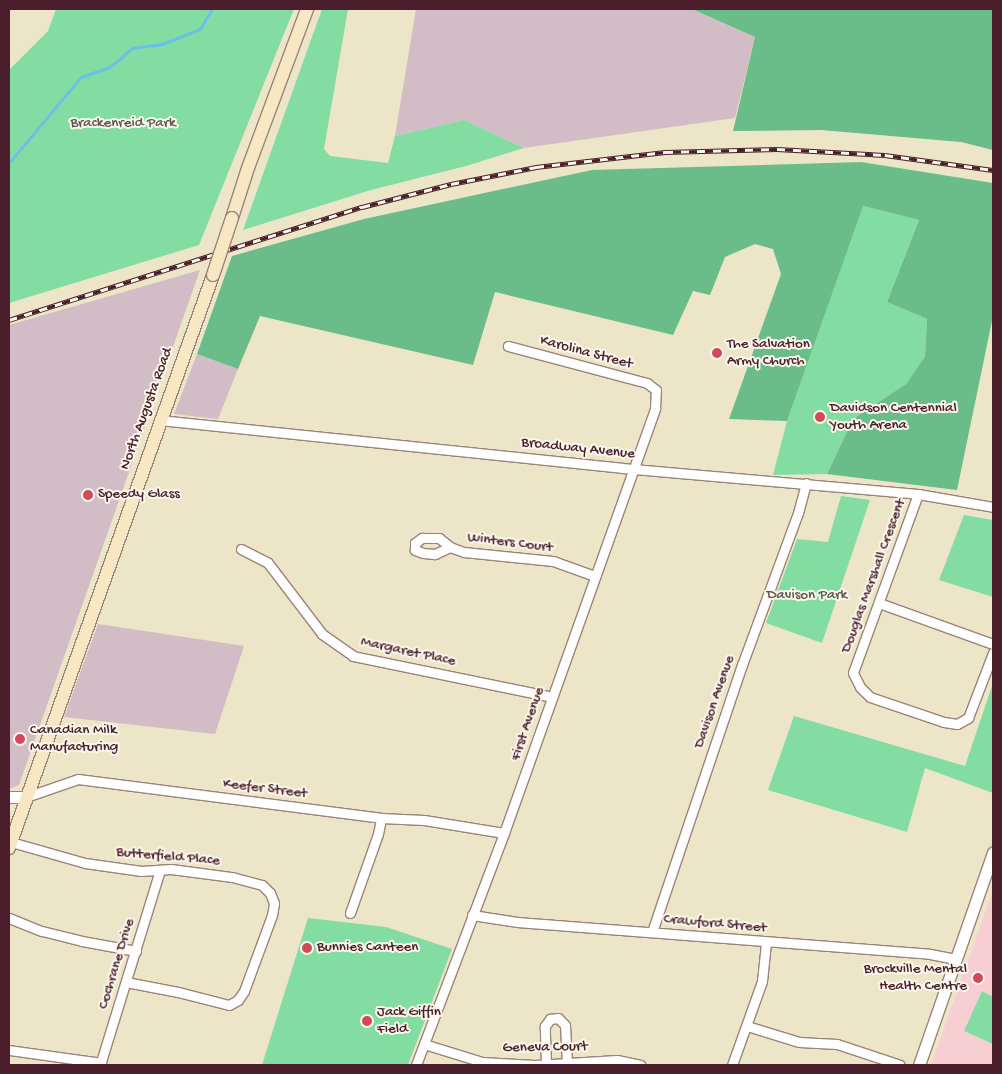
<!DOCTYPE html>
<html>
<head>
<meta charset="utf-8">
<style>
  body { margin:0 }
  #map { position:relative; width:1002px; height:1074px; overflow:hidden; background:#ede5c7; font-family:"Gochi Hand",sans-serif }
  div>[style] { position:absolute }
  .built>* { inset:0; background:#f7cfd3 }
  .industrial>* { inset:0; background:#d2bdc7 }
  .green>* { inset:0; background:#83dca2 }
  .forest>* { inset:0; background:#6abc88 }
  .stream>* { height:2.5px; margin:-1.25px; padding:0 1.25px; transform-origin:1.25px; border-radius:1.25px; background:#6ac0e7 }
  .roads { filter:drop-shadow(1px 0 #9c8279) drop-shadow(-1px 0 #9c8279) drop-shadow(0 1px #9c8279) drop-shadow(0 -1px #9c8279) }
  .minor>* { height:9px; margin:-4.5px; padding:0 4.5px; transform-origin:4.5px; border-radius:4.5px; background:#fff }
  .tertiary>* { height:11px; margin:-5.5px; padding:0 5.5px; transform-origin:5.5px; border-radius:5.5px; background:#fff }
  .secondary>* { height:12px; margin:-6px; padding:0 6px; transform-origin:6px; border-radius:6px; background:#f7e8c3 }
  .rail>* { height:4.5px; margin-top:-2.25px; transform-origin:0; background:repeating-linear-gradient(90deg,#fbf7ec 0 8px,#4a1f2b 0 16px); box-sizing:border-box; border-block:1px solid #4a1f2b }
  .bridges { filter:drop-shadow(1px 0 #9c8279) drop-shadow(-1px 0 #9c8279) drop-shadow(0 1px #9c8279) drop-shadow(0 -1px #9c8279) }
  .secondary-bridge>* { height:12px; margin:-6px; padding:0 6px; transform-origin:6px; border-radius:6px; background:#f7e8c3 }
  .dots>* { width:14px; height:14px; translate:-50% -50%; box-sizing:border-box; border:2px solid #fbf7ec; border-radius:50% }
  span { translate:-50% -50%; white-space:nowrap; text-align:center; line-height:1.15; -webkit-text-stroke:4px #fbf7ec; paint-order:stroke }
  .park-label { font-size:15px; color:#5b584f }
  .poi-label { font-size:15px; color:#4a1f2b }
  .left { translate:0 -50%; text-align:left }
  .right { translate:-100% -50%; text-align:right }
  .street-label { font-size:15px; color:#4a1f2b }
  .frame { position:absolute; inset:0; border:10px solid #4a1f2b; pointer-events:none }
</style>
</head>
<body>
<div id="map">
  <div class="built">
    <i style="clip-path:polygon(993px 890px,993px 1065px,931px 1065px)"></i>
  </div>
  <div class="industrial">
    <i style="clip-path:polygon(416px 9px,692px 9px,755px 37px,735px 118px,524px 148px,464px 120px,395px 136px)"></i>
    <i style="clip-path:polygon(200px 270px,19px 785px,9px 789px,9px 325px)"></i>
    <i style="clip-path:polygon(197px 354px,238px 369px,218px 419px,174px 414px)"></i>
    <i style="clip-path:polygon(98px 624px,244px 646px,215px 734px,64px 717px)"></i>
  </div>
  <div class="green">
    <i style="clip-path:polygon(56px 9px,294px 9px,199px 245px,9px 303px,9px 70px,48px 31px)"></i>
    <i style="clip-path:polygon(322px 9px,348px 9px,324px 149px,330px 156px,388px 163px,395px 136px,464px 120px,524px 148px,466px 166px,371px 190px,243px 230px)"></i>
    <i style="clip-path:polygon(862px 206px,919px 220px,887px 302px,927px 319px,925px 358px,906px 384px,853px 419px,827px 474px,773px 475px,787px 421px)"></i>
    <i style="clip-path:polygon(841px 496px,870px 500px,822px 643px,766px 623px,797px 539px,828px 542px)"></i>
    <i style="clip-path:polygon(964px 515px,993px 520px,993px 597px,939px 580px)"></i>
    <i style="clip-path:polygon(993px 683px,993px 793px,925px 768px,907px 832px,768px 790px,794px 716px,965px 766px)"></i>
    <i style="clip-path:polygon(308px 918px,386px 927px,452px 949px,408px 1065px,262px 1065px)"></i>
    <i style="clip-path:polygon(982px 991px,993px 997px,993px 1044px,964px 1031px)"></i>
  </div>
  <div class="forest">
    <i style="clip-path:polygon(692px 9px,993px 9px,993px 150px,961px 142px,821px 130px,733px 131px,755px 37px)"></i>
    <i style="clip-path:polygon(861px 162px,993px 183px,993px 316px,957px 490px,827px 474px,853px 419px,906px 384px,925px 357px,927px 319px,887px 302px,919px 220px,863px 206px,787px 421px,729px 419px,781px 274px,773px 249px,755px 244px,725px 257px,710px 295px,693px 291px,673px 335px,495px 292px,473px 365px,260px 316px,238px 369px,197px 354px,232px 256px,364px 219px,592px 170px)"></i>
  </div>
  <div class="stream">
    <i style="left:9px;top:163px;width:112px;rotate:-50.1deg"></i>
    <i style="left:81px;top:77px;width:31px;rotate:-19deg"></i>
    <i style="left:110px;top:67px;width:30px;rotate:-40deg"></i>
    <i style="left:133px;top:48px;width:29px;rotate:-8deg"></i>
    <i style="left:162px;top:44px;width:41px;rotate:-21.5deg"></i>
    <i style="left:200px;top:29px;width:23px;rotate:-59deg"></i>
  </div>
  <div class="roads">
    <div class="minor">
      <i style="left:159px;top:420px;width:465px;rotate:5.9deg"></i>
      <i style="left:622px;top:468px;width:297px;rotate:5deg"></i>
      <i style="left:918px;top:494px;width:76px;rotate:9.8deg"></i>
      <i style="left:918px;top:494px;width:190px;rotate:110deg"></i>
      <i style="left:853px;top:673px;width:16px;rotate:63deg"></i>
      <i style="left:860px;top:687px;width:14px;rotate:45deg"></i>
      <i style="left:870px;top:697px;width:78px;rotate:18.7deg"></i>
      <i style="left:944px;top:722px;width:13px;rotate:9deg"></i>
      <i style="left:957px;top:724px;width:13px;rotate:-29deg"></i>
      <i style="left:968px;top:718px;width:70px;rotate:-69deg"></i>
      <i style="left:450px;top:547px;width:17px;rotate:155deg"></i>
      <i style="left:435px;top:554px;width:12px;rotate:-175deg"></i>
      <i style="left:423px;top:553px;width:9px;rotate:-159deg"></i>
      <i style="left:415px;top:550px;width:7px;rotate:-90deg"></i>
      <i style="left:415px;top:543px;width:9px;rotate:-36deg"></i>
      <i style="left:422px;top:538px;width:17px"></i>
      <i style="left:439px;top:538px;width:14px;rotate:39deg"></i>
      <i style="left:450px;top:547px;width:15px;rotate:20deg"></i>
      <i style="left:464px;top:552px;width:89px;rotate:5.8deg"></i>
      <i style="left:553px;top:561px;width:45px;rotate:19.7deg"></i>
      <i style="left:241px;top:549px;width:30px;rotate:27deg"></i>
      <i style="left:268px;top:563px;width:89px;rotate:52.7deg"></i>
      <i style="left:322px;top:634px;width:38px;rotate:35deg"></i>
      <i style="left:353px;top:656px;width:203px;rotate:11.6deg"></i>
      <i style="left:879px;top:603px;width:121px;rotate:19.8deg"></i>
      <i style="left:26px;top:797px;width:55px;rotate:-19.1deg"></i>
      <i style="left:78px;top:779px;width:305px;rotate:7.3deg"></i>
      <i style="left:381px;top:818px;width:43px;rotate:2.7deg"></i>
      <i style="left:424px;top:820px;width:81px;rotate:9.2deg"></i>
      <i style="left:11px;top:842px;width:77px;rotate:15.8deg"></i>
      <i style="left:85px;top:863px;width:57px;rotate:8.1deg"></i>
      <i style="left:141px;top:871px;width:30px;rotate:-4deg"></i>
      <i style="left:171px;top:869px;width:62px;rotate:7.5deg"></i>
      <i style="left:232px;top:877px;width:31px;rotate:15deg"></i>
      <i style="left:262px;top:885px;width:11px;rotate:45deg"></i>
      <i style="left:270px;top:893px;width:11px;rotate:68deg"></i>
      <i style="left:274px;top:903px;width:12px;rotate:99deg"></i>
      <i style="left:272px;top:915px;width:81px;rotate:110.2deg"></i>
      <i style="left:244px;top:991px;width:11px;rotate:124deg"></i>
      <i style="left:238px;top:1000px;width:10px;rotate:151deg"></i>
      <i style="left:229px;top:1005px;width:53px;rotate:-165.7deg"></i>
      <i style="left:178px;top:992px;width:53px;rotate:-169.1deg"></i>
      <i style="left:350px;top:913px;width:84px;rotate:-70.5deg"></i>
      <i style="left:378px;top:834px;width:16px;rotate:-79deg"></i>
      <i style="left:472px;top:915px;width:46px;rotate:8.8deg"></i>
      <i style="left:517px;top:922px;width:414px;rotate:4.4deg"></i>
      <i style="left:930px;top:954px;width:25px;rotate:11deg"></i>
      <i style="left:9px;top:918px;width:35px;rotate:22deg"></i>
      <i style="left:42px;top:931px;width:41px;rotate:14deg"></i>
      <i style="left:82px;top:941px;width:55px;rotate:10.5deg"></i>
      <i style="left:652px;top:932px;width:282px;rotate:-71.4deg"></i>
      <i style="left:742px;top:665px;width:162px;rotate:-69.8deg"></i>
      <i style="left:798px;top:513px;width:31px;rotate:-75deg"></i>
      <i style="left:747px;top:1026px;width:54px;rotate:17.1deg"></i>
      <i style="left:799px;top:1042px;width:38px;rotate:3deg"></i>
      <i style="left:837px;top:1044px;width:66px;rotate:18.4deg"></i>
      <i style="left:424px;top:1044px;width:61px;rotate:17.2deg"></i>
      <i style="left:482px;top:1062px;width:53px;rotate:3.2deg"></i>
      <i style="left:535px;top:1065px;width:82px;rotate:-3.5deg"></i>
      <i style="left:617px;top:1060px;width:24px;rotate:12deg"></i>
      <i style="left:9px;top:1050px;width:93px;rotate:8deg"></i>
      <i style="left:546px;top:1063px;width:37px;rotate:-92deg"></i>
      <i style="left:545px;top:1026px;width:9px;rotate:-54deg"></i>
      <i style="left:550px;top:1019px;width:8px;rotate:-7deg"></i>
      <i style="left:558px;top:1018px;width:10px;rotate:45deg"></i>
      <i style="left:565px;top:1025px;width:37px;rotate:87deg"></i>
      <i style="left:100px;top:1065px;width:204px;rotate:-72.9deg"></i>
      <i style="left:416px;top:1065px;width:248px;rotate:-69.2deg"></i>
      <i style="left:504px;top:833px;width:451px;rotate:-70.4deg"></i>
      <i style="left:655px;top:408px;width:18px;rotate:-87deg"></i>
      <i style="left:656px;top:390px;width:11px;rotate:-142deg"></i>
      <i style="left:647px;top:383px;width:144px;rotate:-165.1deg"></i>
      <i style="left:732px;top:1065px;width:89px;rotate:-70.3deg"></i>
      <i style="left:762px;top:981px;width:39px;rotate:-84deg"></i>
    </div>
    <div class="tertiary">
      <i style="left:9px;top:797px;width:17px"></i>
      <i style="left:919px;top:1065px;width:225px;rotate:-70.8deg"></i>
    </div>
    <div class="secondary">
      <i style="left:232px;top:218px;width:52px;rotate:-72.3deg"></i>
      <i style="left:248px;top:168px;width:170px;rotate:-69.6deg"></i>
      <i style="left:9px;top:848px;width:608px;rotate:-70.4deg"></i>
    </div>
  </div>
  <div class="rail">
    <i style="left:9px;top:320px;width:371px;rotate:-17.8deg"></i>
    <i style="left:362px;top:207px;width:92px;rotate:-14.5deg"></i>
    <i style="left:451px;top:184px;width:87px;rotate:-11.3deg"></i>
    <i style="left:536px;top:167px;width:130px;rotate:-6.6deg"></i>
    <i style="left:665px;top:152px;width:112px;rotate:-1.5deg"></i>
    <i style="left:777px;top:149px;width:108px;rotate:3.2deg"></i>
    <i style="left:885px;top:155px;width:109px;rotate:7.9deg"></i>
  </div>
  <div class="bridges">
    <div class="secondary-bridge">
      <i style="left:213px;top:275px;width:60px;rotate:-71.6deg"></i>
    </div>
  </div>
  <div class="dots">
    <i style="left:717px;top:353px;background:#d1495b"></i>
    <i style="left:820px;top:417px;background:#d1495b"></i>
    <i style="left:88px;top:495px;background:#d1495b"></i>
    <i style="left:20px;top:739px;background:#d1495b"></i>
    <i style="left:307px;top:948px;background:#d1495b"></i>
    <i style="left:978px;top:978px;background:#d1495b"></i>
    <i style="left:367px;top:1021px;background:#d1495b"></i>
  </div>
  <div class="park-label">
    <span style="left:123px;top:124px">Brackenreid Park</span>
    <span style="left:807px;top:596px">Davison Park</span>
  </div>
  <div class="poi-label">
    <span class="left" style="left:727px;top:353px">The Salvation<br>Army Church</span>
    <span class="left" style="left:830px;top:417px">Davidson Centennial<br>Youth Arena</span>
    <span class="left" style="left:98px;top:495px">Speedy Glass</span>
    <span class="left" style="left:30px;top:739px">Canadian Milk<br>Manufacturing</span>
    <span class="left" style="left:317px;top:948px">Bunnies Canteen</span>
    <span class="right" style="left:967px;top:978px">Brockville Mental<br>Health Centre</span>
    <span class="left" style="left:377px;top:1021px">Jack Giffin<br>Field</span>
  </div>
  <div class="street-label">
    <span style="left:586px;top:353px;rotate:15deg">Karolina Street</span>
    <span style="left:147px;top:409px;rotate:-70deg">North Augusta Road</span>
    <span style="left:578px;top:449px;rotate:6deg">Broadway Avenue</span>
    <span style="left:510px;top:543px;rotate:7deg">Winters Court</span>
    <span style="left:874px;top:576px;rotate:-70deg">Douglas Marshall Crescent</span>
    <span style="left:408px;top:652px;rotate:12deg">Margaret Place</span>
    <span style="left:715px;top:702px;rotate:-71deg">Davison Avenue</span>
    <span style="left:528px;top:724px;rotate:-71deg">First Avenue</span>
    <span style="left:265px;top:789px;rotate:7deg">Keefer Street</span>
    <span style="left:168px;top:857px;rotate:5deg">Butterfield Place</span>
    <span style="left:715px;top:924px;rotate:5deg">Crawford Street</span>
    <span style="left:117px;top:964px;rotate:-73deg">Cochrane Drive</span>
    <span style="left:545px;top:1048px;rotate:-1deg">Geneva Court</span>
  </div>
  <div class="frame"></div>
</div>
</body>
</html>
